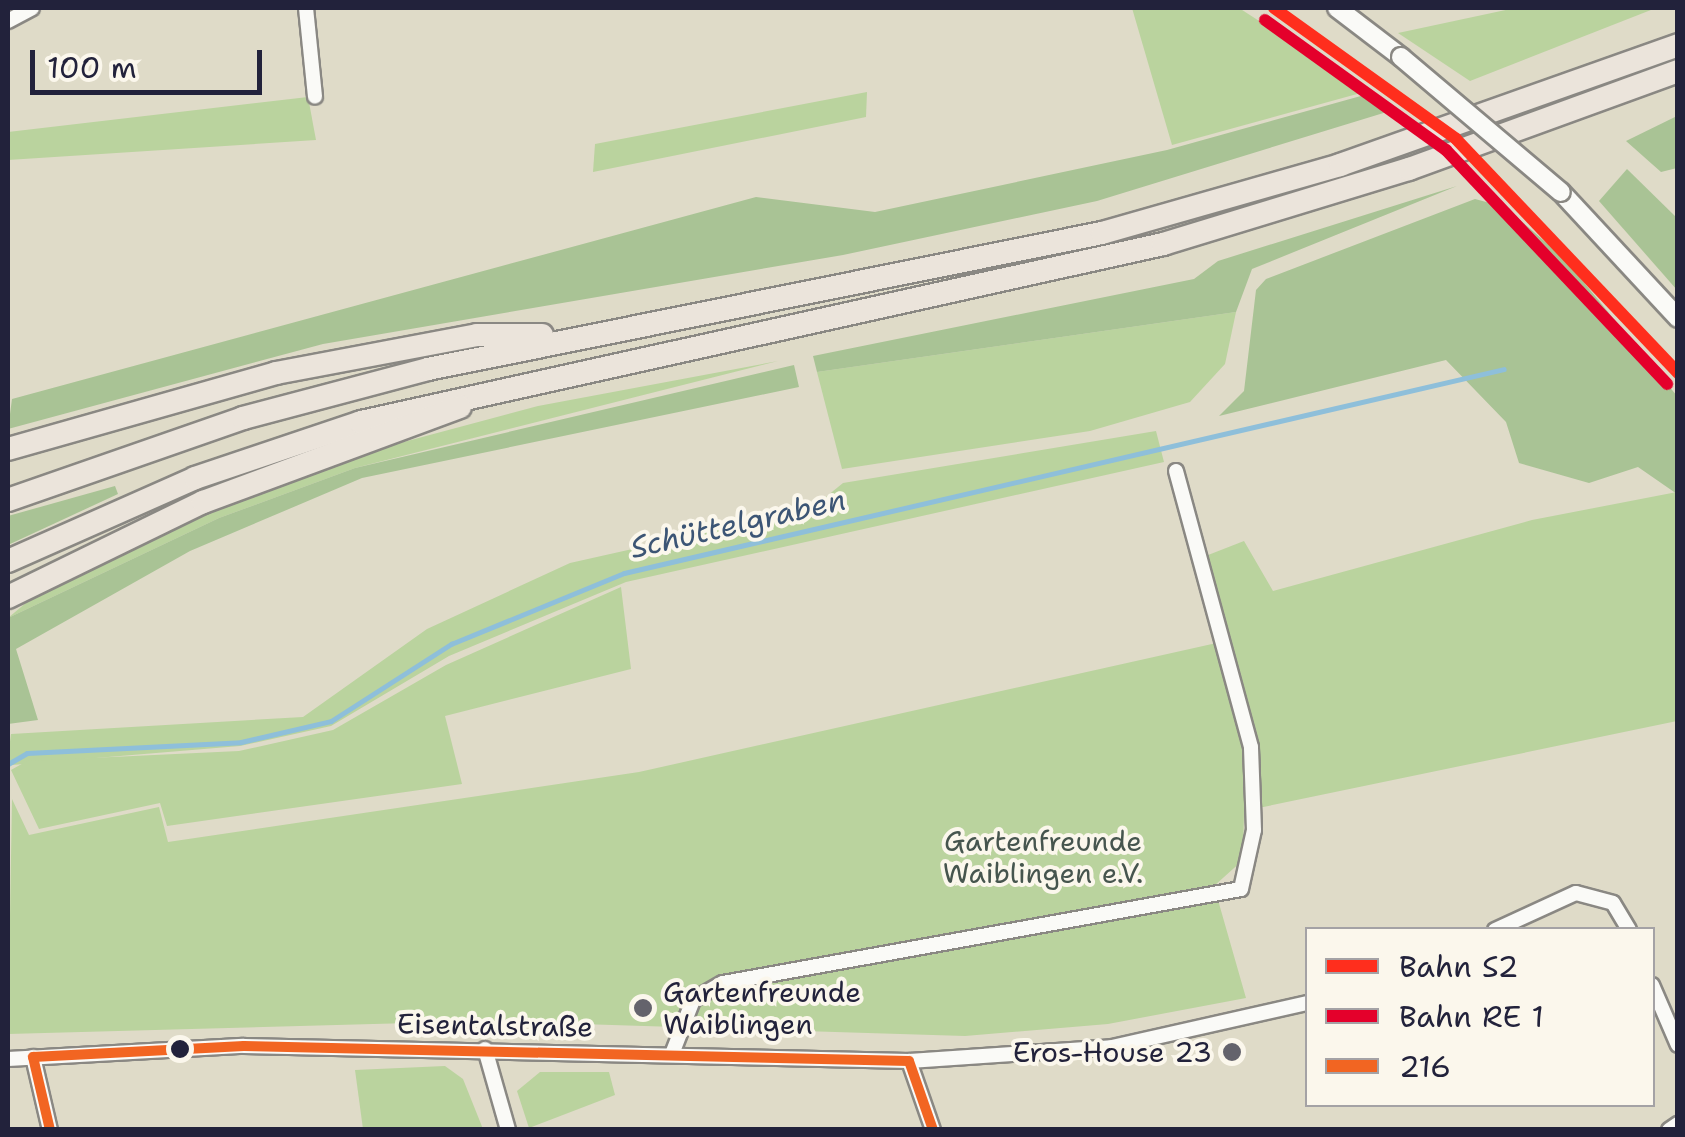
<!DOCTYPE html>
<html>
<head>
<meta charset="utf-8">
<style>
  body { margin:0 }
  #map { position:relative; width:1685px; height:1137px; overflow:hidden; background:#dfdbc8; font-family:"Shantell Sans",sans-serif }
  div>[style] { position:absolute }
  .green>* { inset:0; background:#bad39e }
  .forest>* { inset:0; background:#a9c395 }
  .stream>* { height:5px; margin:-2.5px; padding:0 2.5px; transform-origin:2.5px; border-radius:2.5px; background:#8ebfda }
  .roads { filter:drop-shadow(2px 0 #8a8883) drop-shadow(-2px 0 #8a8883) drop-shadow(0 2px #8a8883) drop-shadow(0 -2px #8a8883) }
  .minor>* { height:14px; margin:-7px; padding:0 7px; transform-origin:7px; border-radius:7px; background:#fafaf7 }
  .tertiary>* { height:18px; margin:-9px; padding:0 9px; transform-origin:9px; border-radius:9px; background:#fafaf7 }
  .trunk>* { height:22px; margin:-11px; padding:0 11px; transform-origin:11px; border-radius:11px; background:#ebe4db }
  .bridges { filter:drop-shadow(2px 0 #8a8883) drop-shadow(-2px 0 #8a8883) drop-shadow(0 2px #8a8883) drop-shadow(0 -2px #8a8883) }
  .tertiary-bridge>* { height:18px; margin:-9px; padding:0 9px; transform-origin:9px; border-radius:9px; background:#fafaf7 }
  .bus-1>* { height:10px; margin:-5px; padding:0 5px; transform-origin:5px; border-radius:5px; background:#f26522 }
  .rail-1>* { height:12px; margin:-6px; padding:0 6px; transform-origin:6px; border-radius:6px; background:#ff2e1d }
  .rail-2>* { height:12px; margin:-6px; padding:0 6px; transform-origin:6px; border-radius:6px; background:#e4002b }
  .dots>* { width:28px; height:28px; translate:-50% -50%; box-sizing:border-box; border:5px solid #fbf7ec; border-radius:50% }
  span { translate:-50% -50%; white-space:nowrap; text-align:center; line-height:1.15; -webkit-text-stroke:8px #fbf7ec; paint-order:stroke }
  .park-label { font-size:28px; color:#46554e }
  .poi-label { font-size:28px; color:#22223b }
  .left { translate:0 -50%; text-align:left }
  .right { translate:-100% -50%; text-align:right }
  .street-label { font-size:28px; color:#22223b }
  .water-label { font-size:30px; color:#3c5575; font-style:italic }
  .frame { position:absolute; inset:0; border:10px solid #22223b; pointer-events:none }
  .legend { position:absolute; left:1305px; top:927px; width:350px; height:180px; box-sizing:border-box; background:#fbf7ec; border:2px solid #a4a2a5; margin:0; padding:12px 18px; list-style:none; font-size:30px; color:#22223b }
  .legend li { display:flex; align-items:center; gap:20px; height:50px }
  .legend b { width:50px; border:2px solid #a4a2a5 }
  .scale { position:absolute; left:30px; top:50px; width:232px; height:45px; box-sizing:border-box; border:5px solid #22223b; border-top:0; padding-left:12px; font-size:30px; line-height:35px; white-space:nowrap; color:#22223b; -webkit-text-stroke:8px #fbf7ec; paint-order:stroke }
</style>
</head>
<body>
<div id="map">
  <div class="green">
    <i style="clip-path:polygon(1132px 8px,1239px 8px,1368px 91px,1172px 145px)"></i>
    <i style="clip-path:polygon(1515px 8px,1656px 8px,1470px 81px,1398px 33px)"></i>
    <i style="clip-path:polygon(867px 92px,866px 117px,593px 172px,595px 144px)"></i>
    <i style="clip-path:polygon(308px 97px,316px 140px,8px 160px,8px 132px)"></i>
    <i style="clip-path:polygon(1236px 312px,1225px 364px,1190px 402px,1090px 431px,842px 469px,817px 372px)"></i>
    <i style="clip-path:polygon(778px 361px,355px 468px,219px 518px,8px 618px,40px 591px,184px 522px,370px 451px,538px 406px)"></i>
    <i style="clip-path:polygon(1156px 431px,1164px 462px,626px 582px,449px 656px,331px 726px,240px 746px,12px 765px,8px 756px,11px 734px,303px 717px,427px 629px,570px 563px,811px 509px,843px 483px)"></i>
    <i style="clip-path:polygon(1677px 492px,1677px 721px,1244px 811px,1243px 860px,1214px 886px,1246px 998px,1108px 1024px,965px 1036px,484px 1021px,8px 1034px,12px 799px,29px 835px,159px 807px,168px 842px,639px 772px,1230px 640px,1203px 557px,1244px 541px,1273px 591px,1532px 520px)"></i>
    <i style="clip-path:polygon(621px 587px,631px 669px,445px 716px,462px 784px,167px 826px,160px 803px,39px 829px,11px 770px,27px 761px,239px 751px,333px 730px,446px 665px)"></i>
    <i style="clip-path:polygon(445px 1066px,463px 1079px,483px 1129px,363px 1129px,355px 1070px)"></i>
    <i style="clip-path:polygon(540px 1072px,609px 1072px,615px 1095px,529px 1128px,517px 1091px)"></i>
  </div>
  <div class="forest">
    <i style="clip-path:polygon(1368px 94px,1390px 111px,1097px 201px,843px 255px,323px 344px,8px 429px,12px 399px,756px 197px,875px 212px,1167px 150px)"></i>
    <i style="clip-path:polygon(1677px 116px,1677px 168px,1661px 172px,1626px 141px)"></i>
    <i style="clip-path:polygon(1627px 169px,1677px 218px,1677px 290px,1599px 201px)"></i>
    <i style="clip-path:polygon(1457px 186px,1252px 269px,1236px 312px,817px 372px,813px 356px,1194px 279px,1218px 261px)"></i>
    <i style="clip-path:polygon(1475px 199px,1505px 207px,1563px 257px,1677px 396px,1677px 494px,1638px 467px,1589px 483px,1519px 463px,1506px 422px,1446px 360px,1219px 416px,1244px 391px,1256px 290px,1266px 279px)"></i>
    <i style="clip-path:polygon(794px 365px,799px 387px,362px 478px,190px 551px,16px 649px,38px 720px,8px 724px,8px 618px,219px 518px,355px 468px)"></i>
    <i style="clip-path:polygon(115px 486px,118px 494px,8px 545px,8px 516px)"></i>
  </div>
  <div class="stream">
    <i style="left:8px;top:764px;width:22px;rotate:-30deg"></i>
    <i style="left:27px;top:753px;width:214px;rotate:-2.9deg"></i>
    <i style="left:241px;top:742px;width:92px;rotate:-13.1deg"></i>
    <i style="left:331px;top:721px;width:143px;rotate:-32.7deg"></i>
    <i style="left:451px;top:644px;width:187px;rotate:-22.3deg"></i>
    <i style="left:624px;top:573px;width:903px;rotate:-13.05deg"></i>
  </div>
  <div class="roads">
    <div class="minor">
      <i style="left:306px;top:8px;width:89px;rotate:84.2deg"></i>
      <i style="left:8px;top:21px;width:27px;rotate:-28deg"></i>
      <i style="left:1495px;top:930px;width:89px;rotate:-24.6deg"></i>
      <i style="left:1576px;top:893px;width:38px;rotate:15deg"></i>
      <i style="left:1613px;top:903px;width:31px;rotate:59deg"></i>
      <i style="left:1652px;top:985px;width:65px;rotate:66.6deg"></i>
      <i style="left:485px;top:1049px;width:84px;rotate:74.1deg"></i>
      <i style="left:672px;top:1054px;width:58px;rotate:-68.7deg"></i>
      <i style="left:693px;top:1000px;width:34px;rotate:-30deg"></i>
      <i style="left:723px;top:983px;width:526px;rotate:-10.29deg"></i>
      <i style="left:1241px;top:889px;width:60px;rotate:-77.6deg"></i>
      <i style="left:1254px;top:830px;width:83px;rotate:-92.1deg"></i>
      <i style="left:1251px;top:747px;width:286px;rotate:-105.2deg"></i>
      <i style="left:33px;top:1057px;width:75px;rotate:76.9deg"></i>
      <i style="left:8px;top:1059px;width:236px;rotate:-3.2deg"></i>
      <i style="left:244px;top:1046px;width:665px;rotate:1.29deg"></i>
      <i style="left:909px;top:1061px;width:73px;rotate:70.8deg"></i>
      <i style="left:909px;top:1061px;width:203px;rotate:-3.9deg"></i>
      <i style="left:1112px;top:1047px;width:201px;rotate:-12.7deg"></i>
      <i style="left:1669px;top:1130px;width:11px;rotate:-34deg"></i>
    </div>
    <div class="tertiary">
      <i style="left:1337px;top:8px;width:81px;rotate:37.4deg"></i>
      <i style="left:1561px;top:192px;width:172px;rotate:47.1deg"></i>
    </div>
    <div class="trunk">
      <i style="left:8px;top:449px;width:279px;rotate:-15.8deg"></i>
      <i style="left:276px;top:373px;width:205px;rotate:-10.7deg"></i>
      <i style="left:477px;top:335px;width:65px"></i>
      <i style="left:8px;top:500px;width:249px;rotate:-19.2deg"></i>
      <i style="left:243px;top:418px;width:191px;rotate:-14.8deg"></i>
      <i style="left:428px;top:369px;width:688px;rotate:-11.41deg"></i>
      <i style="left:1102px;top:233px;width:248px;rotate:-15.9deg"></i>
      <i style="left:1340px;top:165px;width:359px;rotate:-19.5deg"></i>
      <i style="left:8px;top:561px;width:205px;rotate:-23.9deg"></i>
      <i style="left:195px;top:478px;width:175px;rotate:-18.6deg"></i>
      <i style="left:361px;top:422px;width:822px;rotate:-12.51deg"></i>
      <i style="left:1163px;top:244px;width:257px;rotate:-17deg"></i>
      <i style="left:1409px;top:169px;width:286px;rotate:-20deg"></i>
      <i style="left:8px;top:597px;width:217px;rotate:-26deg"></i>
      <i style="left:203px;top:502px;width:274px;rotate:-20.3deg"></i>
    </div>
  </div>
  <div class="bridges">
    <div class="tertiary-bridge">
      <i style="left:1401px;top:57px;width:209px;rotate:40.2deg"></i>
    </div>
  </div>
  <div class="bus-1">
    <i style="left:50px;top:1130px;width:75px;rotate:-103.1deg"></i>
    <i style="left:33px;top:1057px;width:211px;rotate:-3deg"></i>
    <i style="left:244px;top:1046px;width:665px;rotate:1.29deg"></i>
    <i style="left:909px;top:1061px;width:73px;rotate:70.8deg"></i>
  </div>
  <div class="rail-1">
    <i style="left:1274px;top:8px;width:224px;rotate:35.7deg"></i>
    <i style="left:1456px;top:139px;width:323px;rotate:46.5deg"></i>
  </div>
  <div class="rail-2">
    <i style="left:1265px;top:20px;width:223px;rotate:35.7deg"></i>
    <i style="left:1446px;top:150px;width:322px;rotate:46.6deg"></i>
  </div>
  <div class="dots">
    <i style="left:643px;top:1008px;background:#64636c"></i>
    <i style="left:180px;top:1049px;background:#22223b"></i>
    <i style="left:1232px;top:1052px;background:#64636c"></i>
  </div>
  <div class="park-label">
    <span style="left:1043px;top:857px">Gartenfreunde<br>Waiblingen e.V.</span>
  </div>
  <div class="poi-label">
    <span class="left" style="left:663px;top:1008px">Gartenfreunde<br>Waiblingen</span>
    <span class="right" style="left:1212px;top:1052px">Eros-House 23</span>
  </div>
  <div class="street-label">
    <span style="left:495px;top:1025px;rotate:1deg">Eisentalstraße</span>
  </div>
  <div class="water-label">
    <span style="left:738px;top:524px;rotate:-13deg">Schüttelgraben</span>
  </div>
  <div class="frame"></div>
  <ul class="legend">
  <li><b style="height:12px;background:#ff2e1d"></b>Bahn S2</li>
  <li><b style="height:12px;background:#e4002b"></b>Bahn RE 1</li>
  <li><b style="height:12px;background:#f26522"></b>216</li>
  </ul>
  <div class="scale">100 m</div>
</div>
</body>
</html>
